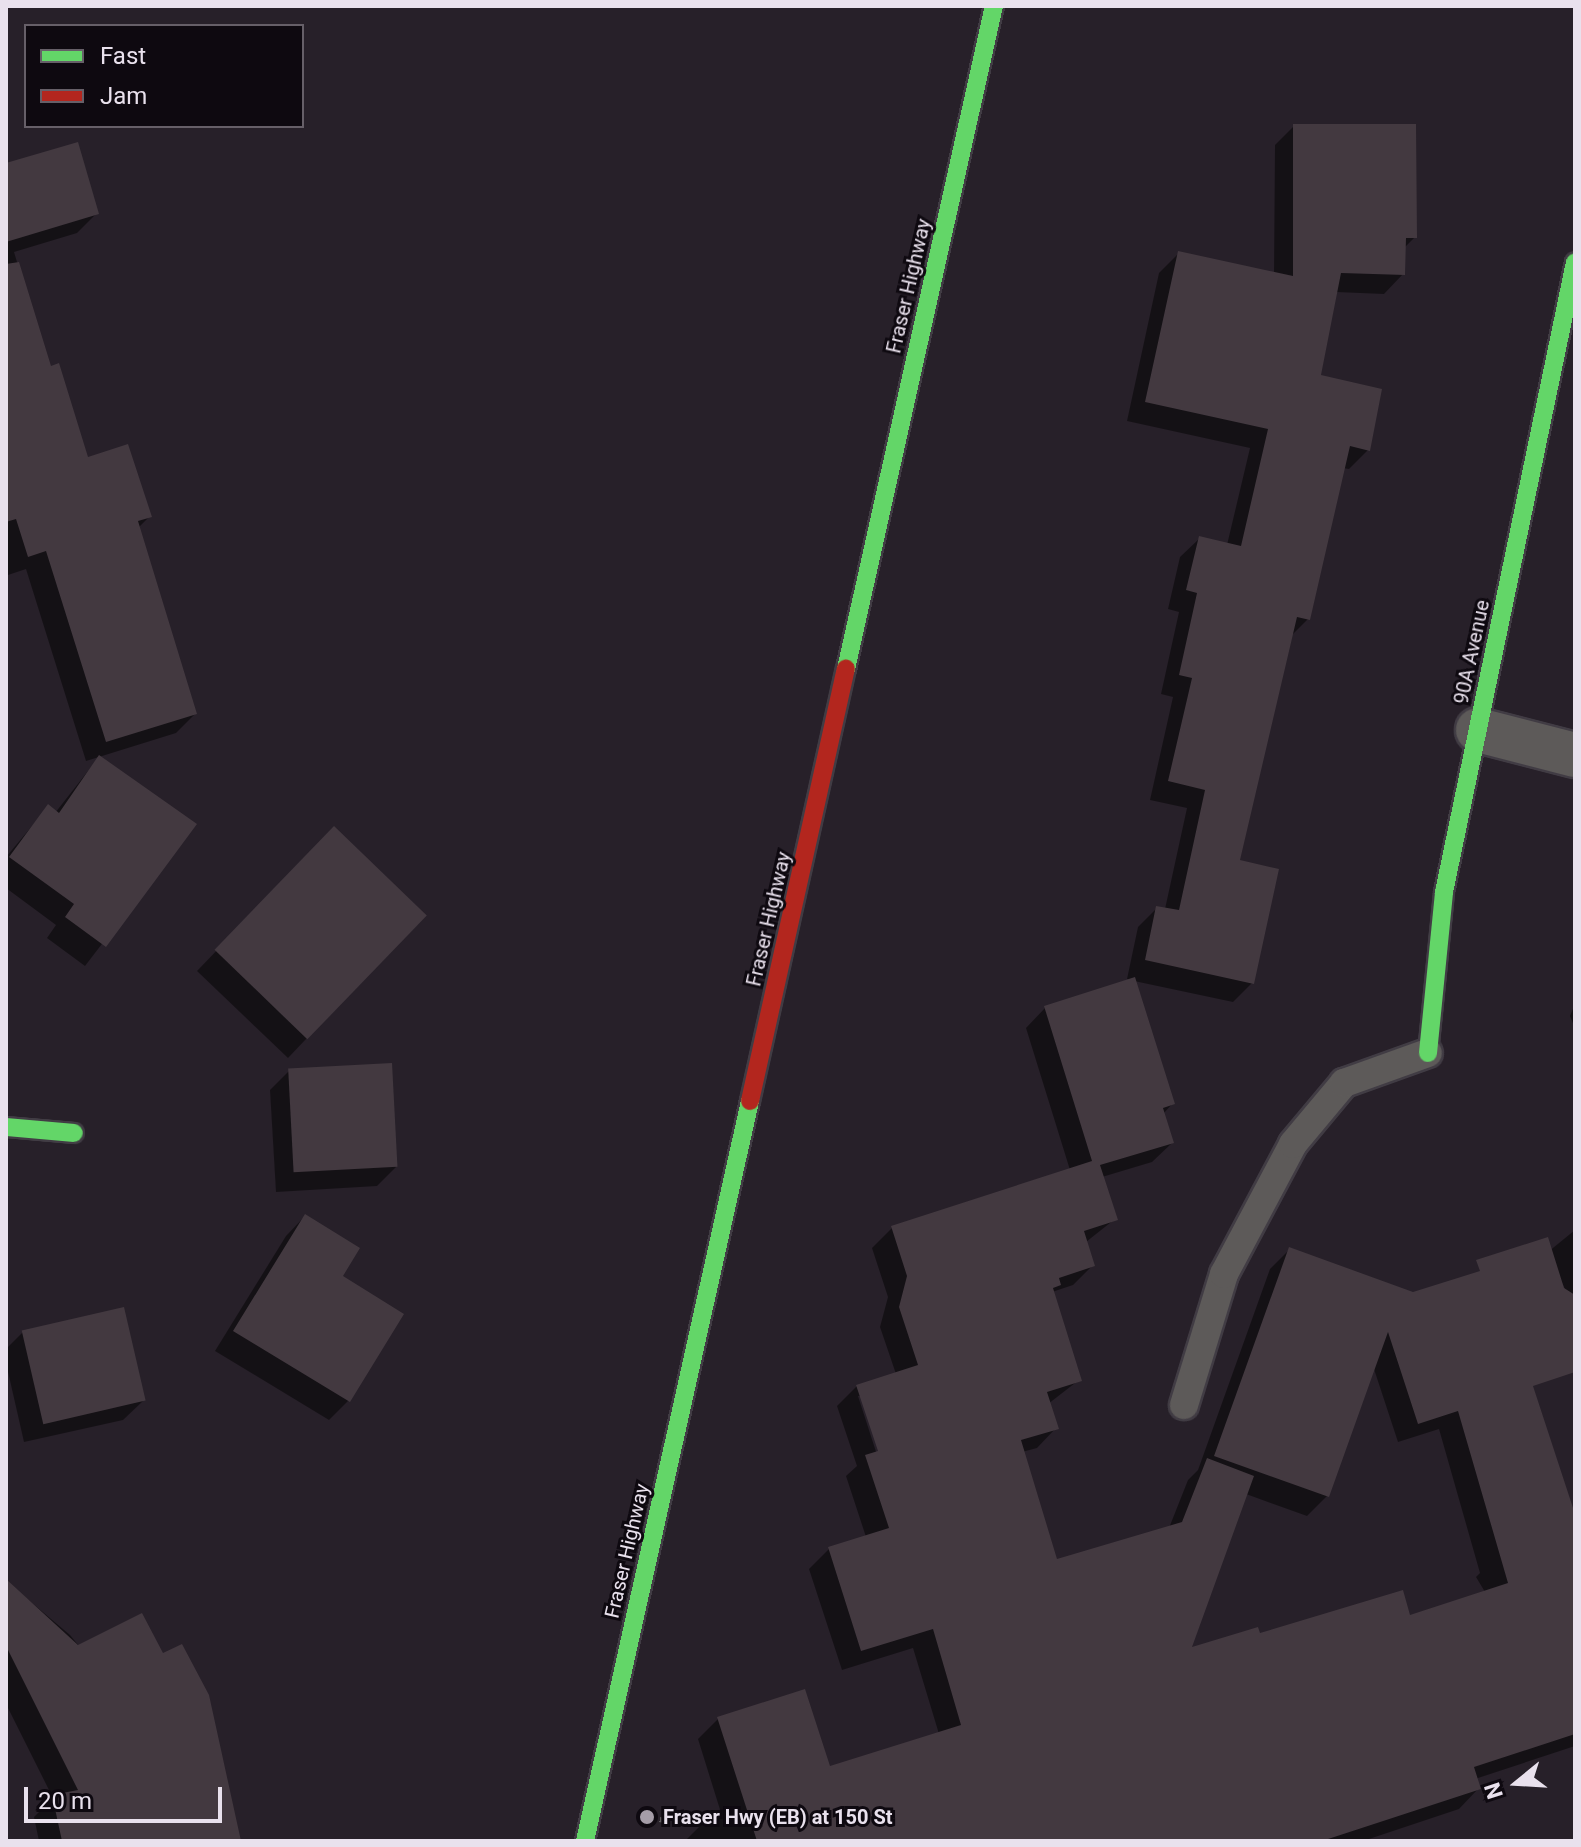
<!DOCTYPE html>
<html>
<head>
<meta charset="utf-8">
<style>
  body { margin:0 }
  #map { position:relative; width:1581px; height:1847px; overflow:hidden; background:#272029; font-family:Roboto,sans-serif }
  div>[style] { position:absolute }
  .shadow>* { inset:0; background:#0007 }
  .building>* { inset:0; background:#433940; transform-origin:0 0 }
  .path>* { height:5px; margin-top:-2.5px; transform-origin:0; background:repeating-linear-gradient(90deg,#5e5b5d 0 8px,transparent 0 12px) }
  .roads { filter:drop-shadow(2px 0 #413c44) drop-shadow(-2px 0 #413c44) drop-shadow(0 2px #413c44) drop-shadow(0 -2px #413c44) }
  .lane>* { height:28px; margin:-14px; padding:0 14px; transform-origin:14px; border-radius:14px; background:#5d5a59 }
  .street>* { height:44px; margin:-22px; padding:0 22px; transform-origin:22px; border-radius:22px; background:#5d5a59 }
  .fast>* { height:18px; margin:-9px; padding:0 9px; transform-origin:9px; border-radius:9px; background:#63d668 }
  .jam>* { height:18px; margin:-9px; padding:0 9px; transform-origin:9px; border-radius:9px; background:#b3261e }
  .dots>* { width:22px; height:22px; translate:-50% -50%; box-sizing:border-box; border:4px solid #0e0910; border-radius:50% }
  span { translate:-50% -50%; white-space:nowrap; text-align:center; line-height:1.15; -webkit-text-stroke:6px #0e0910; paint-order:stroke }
  .street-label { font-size:20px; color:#e9e1ed }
  .poi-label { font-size:20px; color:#e9e1ed; font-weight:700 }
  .left { translate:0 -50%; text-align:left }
  .frame { position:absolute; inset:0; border:8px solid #e9e1ed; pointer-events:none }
  .legend { position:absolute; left:24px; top:24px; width:280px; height:104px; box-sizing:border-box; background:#0e0910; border:2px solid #665f68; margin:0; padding:10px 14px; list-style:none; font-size:24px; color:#e9e1ed }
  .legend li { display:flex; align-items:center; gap:16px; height:40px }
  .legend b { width:40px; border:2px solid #665f68 }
  .north { position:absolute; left:1477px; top:1743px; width:80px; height:80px; -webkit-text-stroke:6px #0e0910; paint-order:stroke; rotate:252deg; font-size:22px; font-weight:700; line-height:32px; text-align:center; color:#e9e1ed }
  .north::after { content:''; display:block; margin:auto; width:28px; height:36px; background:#e9e1ed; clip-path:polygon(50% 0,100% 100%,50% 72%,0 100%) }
  .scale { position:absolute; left:24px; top:1787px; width:198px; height:36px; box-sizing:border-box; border:4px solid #e9e1ed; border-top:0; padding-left:10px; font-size:24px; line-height:28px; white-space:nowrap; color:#e9e1ed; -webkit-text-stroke:6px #0e0910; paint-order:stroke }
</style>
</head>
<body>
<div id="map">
  <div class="shadow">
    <i style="clip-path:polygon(evenodd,1294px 126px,1415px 237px,1404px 248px,1403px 274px,1384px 294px,1336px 292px,1318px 377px,1368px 450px,1349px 469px,1343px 468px,1308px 619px,1291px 636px,1237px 862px,1252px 983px,1233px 1002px,1134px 981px,1173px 1103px,1163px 1114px,1172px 1143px,1152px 1162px,1102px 1177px,1115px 1219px,1086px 1242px,1093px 1265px,1073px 1285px,1052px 1292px,1079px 1380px,1048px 1404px,1056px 1428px,1037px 1448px,1022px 1452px,1056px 1562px,1169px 1528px,1188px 1480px,1198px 1470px,1270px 1269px,1290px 1249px,1413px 1294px,1575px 1521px,1575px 1746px,1475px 1779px,1478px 1789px,1459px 1809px,1363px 1841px,685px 1841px,704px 1822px,722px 1816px,698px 1739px,718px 1719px,804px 1691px,829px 1768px,939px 1734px,913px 1648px,842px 1670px,809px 1569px,829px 1549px,866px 1537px,846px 1476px,857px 1466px,837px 1406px,857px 1386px,896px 1374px,880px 1327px,888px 1297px,872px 1248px,892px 1228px,1070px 1170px,1026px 1028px,1045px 1008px,1133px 980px,1127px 979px,1138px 927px,1157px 908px,1165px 909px,1187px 808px,1150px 800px,1173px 697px,1161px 694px,1179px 612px,1168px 609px,1180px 557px,1200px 538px,1227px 545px,1250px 448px,1127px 421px,1159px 273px,1179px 253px,1274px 274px,1275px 145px,1294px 126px,1373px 1366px,1398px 1442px,1439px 1429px,1480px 1573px,1476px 1577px,1485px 1592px,1409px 1617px,1259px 1636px,1189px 1650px,1246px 1494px,1307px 1516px,1327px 1496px,1373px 1366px,1294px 126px,858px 1396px,862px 1396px,883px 1460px,879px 1461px,858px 1396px)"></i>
    <i style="clip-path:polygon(6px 165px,97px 213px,77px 233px,14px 252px,49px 368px,87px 460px,150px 516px,138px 528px,195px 714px,176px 733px,86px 761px,26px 569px,8px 575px,6px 567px)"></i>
    <i style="clip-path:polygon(99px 757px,194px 824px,85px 966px,47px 938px,56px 925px,6px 888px,6px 857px,48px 807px,55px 813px)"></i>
    <i style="clip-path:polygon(315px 848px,307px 1038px,288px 1058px,197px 971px)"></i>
    <i style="clip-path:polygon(1575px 1004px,1575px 1028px,1570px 1016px)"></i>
    <i style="clip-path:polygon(289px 1071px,396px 1167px,377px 1186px,276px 1192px,270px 1090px)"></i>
    <i style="clip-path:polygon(305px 1216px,340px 1277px,348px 1401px,329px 1420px,215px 1351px,286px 1236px)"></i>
    <i style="clip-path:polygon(1575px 1230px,1575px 1311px,1548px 1252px)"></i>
    <i style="clip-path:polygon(23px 1332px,143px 1401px,123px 1420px,24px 1442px,6px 1363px,6px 1349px)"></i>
    <i style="clip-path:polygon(6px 1581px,70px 1635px,239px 1841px,39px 1841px,34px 1817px,53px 1798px,6px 1704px)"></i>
  </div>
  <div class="building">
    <i style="clip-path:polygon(1293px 124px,1416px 124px,1417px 238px,1406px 238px,1405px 275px,1341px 273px,1321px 375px,1382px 389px,1370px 451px,1350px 446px,1310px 620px,1297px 617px,1240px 860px,1279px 869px,1254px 984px,1145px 960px,1156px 906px,1179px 910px,1205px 790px,1168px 781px,1192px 678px,1179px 675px,1197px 593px,1186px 590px,1199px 536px,1241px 546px,1268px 429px,1145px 402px,1178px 251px,1293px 276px)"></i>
    <i style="clip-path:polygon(78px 142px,99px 214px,6px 242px,6px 163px)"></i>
    <i style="clip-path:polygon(19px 262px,51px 366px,59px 363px,88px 457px,128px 444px,152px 517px,138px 521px,197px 714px,106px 742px,46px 551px,28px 557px,16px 519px,6px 522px,6px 264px)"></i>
    <i style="clip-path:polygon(99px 755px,197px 824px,106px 947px,65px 917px,74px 904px,9px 857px,48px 804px,59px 813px)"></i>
    <i style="left:334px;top:826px;width:129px;height:172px;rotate:44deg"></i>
    <i style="clip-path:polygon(1135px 977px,1175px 1104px,1163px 1108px,1174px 1143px,1100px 1165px,1118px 1220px,1084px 1231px,1095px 1266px,1059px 1278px,1061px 1285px,1053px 1288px,1082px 1381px,1047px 1392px,1059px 1429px,1021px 1440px,1057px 1559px,1182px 1522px,1207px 1458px,1254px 1476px,1192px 1647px,1258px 1627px,1260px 1633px,1403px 1590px,1410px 1615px,1508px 1583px,1458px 1411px,1418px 1424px,1388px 1332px,1329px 1497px,1214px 1456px,1289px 1247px,1413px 1292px,1480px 1271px,1476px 1260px,1548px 1237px,1564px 1288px,1575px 1295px,1575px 1372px,1533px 1386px,1575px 1514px,1575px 1734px,1474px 1767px,1481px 1789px,1322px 1841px,757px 1841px,717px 1717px,805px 1689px,830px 1766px,961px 1725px,933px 1629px,861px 1651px,828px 1547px,889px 1528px,865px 1455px,878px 1451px,856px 1385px,918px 1365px,899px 1307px,907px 1276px,891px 1226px,1092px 1161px,1044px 1006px)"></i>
    <i style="left:392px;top:1063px;width:104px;height:104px;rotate:87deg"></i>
    <i style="clip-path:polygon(305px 1214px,360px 1248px,343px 1276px,404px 1314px,350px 1402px,233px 1331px)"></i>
    <i style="left:124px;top:1307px;width:96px;height:105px;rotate:77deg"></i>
    <i style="clip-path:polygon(6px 1579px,78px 1645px,142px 1613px,163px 1653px,182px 1644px,209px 1695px,241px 1841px,62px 1841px,52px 1795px,78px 1790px,6px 1646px)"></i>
  </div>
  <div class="path">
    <i style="left:648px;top:1817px;width:23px;rotate:10deg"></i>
  </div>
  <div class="roads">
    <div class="lane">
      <i style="left:1184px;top:1405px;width:137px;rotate:-73deg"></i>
      <i style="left:1224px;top:1274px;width:147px;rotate:-62deg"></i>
      <i style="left:1293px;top:1144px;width:80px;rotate:-50.1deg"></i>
      <i style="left:1344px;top:1083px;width:89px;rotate:-19.7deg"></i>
    </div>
    <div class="street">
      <i style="left:1478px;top:730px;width:100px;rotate:14.5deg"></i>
    </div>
    <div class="fast">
      <i style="left:846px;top:669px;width:679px;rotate:-77.42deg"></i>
      <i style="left:1428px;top:1053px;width:162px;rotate:-84.3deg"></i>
      <i style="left:1444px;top:892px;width:643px;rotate:-78.25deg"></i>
      <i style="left:6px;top:1127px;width:68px;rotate:5deg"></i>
      <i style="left:585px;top:1841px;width:758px;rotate:-77.43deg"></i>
    </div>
    <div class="jam">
      <i style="left:750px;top:1101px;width:443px;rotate:-77.5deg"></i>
    </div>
  </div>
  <div class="dots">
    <i style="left:647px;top:1817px;background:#a59da8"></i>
  </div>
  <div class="street-label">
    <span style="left:909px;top:286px;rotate:-77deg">Fraser Highway</span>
    <span style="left:1472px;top:652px;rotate:-78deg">90A Avenue</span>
    <span style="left:769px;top:919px;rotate:-77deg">Fraser Highway</span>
    <span style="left:627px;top:1551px;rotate:-77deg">Fraser Highway</span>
  </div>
  <div class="poi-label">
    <span class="left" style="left:663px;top:1817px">Fraser Hwy (EB) at 150 St</span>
  </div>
  <div class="frame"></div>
  <ul class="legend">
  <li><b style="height:10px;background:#63d668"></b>Fast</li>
  <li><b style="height:10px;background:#b3261e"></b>Jam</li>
  </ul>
  <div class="north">N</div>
  <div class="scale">20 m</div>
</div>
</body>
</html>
